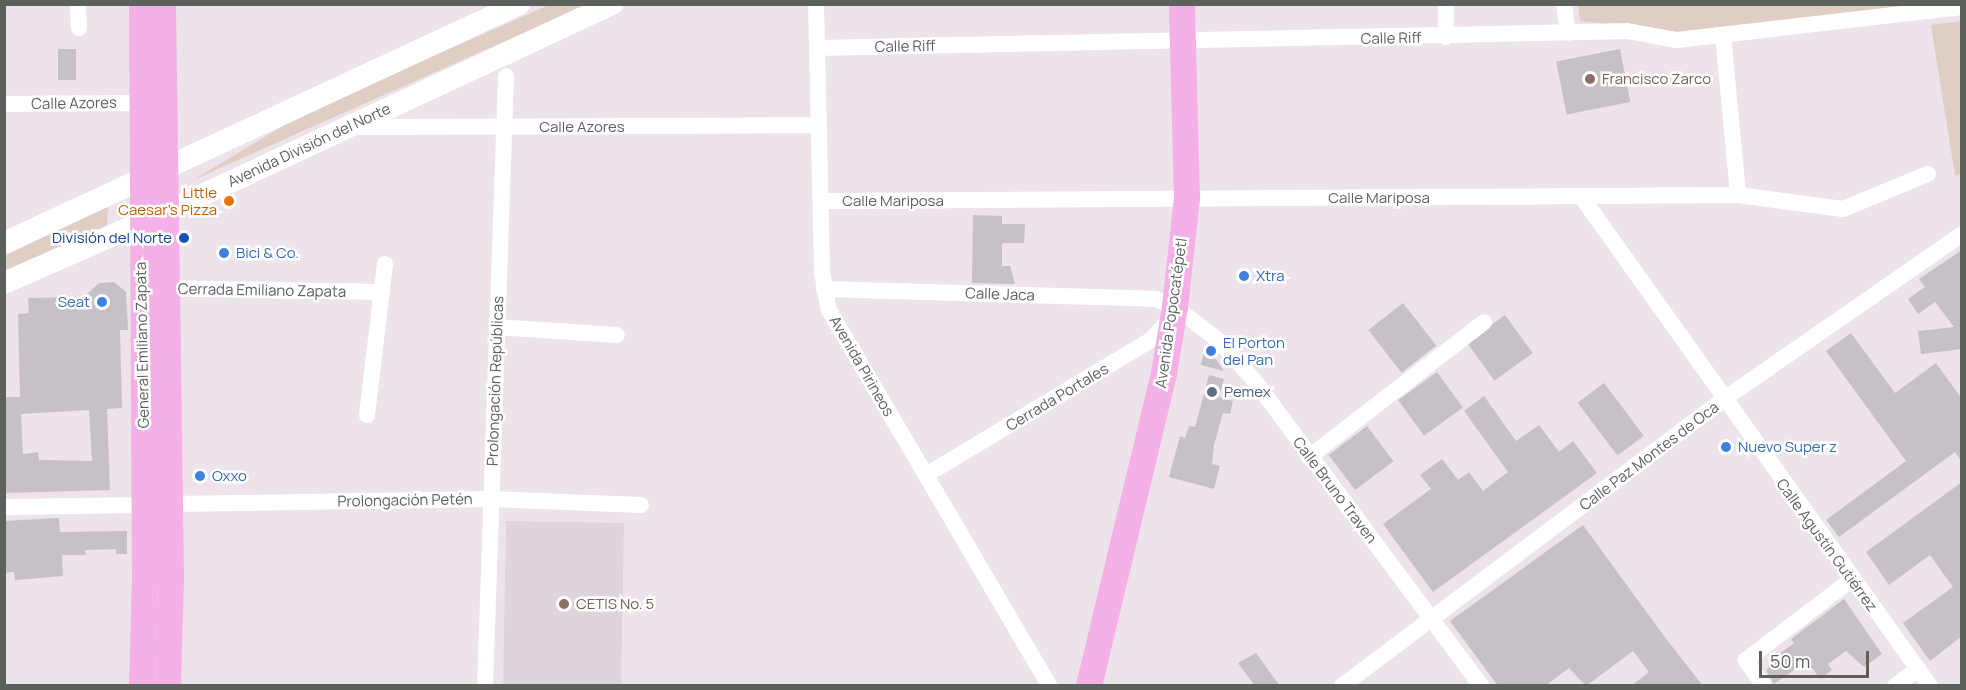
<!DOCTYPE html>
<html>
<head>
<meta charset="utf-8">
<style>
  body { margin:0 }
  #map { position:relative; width:1966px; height:690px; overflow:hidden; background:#ece3eb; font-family:Manrope,sans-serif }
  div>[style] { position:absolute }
  .education>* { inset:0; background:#ded4dd; transform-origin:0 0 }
  .green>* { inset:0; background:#e0cdc3 }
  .building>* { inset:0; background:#c7c0c7; transform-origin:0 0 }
  .street>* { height:16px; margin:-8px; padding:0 8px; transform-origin:8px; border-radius:8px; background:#fff }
  .secondary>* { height:22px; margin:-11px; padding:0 11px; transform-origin:11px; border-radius:11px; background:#fff }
  .primary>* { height:26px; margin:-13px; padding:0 13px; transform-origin:13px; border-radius:13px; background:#f4b0e7 }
  .dots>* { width:16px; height:16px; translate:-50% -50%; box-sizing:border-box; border:3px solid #fff; border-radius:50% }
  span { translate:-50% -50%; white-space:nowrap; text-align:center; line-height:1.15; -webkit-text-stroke:5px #fff; paint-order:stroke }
  .street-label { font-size:15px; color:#5c625b }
  .education-label { font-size:15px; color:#785e54 }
  .left { translate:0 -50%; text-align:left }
  .food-label { font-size:15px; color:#c56008 }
  .right { translate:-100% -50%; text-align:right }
  .transit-label { font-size:15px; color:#164399 }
  .shop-label { font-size:15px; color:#366cbe }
  .service-label { font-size:15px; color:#4e5e75 }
  .frame { position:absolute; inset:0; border:6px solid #5c625b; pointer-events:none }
  .scale { position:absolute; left:1759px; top:651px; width:110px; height:27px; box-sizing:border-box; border:3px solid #5c625b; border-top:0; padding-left:8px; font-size:18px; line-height:21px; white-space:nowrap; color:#5c625b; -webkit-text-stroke:4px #fff; paint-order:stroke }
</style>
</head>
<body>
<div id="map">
  <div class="education">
    <i style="left:506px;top:521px;width:118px;height:164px;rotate:1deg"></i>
  </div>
  <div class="green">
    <i style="clip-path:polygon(549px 5px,586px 5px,193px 180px,303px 114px)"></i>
    <i style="clip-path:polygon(1578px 5px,1934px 5px,1679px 32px,1580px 21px)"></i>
    <i style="clip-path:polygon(1961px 21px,1962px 174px,1955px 176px,1931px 25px)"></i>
    <i style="clip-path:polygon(108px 206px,107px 225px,5px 275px,5px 256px)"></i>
  </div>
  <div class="building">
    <i style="left:76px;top:49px;width:31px;height:18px;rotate:90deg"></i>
    <i style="left:1620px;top:49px;width:54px;height:65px;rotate:79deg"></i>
    <i style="clip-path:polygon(973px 215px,1002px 216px,1002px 224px,1025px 224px,1024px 243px,1002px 243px,1002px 266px,1010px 266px,1015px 284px,972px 283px)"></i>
    <i style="clip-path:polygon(1962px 250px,1962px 349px,1921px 354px,1918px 331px,1954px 327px,1935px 302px,1918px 314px,1908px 299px,1925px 287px,1919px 279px)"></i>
    <i style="clip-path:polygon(evenodd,114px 282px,126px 292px,128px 330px,120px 330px,122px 408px,107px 409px,110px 490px,4px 493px,4px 397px,20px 397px,18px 314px,29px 313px,28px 298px,84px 297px,99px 283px,114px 282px,89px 410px,92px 461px,39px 460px,38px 452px,23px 454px,21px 414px,89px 410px)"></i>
    <i style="left:1403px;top:303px;width:54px;height:44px;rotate:52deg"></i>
    <i style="left:1505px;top:315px;width:47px;height:47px;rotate:54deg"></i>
    <i style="clip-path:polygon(1851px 333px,1895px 393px,1936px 363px,1962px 399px,1962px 462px,1955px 452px,1839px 537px,1826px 520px,1906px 461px,1826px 351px)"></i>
    <i style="clip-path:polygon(1204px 352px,1213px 355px,1224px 371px,1201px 365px)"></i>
    <i style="left:1437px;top:372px;width:44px;height:48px;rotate:54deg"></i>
    <i style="clip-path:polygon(1209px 375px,1224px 379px,1219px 397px,1233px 401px,1230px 414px,1223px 413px,1214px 445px,1212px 464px,1220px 466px,1214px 489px,1169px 477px,1180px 436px,1185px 438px,1189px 426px,1195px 427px)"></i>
    <i style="left:1604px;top:383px;width:66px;height:33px;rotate:53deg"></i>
    <i style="clip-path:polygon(1484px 396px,1516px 441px,1539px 425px,1559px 452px,1573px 441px,1597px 473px,1433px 592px,1383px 524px,1431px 489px,1420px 475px,1442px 459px,1458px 480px,1469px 472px,1483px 491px,1508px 472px,1464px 411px)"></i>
    <i style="left:1367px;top:426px;width:44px;height:48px;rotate:53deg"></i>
    <i style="clip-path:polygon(1962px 482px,1962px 636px,1930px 661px,1903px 623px,1953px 587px,1930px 555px,1889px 585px,1866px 552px)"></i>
    <i style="clip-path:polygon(59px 518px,60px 532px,127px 531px,127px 554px,116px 554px,116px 549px,85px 550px,86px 555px,62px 555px,63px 576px,15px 580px,14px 572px,4px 573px,4px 521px)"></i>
    <i style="clip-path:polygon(1583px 525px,1664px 636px,1703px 686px,1631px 686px,1649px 672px,1633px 651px,1586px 686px,1569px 668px,1545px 686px,1498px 686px,1450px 621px)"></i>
    <i style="clip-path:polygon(1844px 599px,1882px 654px,1864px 667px,1846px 651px,1828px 664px,1832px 670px,1820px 679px,1807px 661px,1774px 684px,1766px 670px,1780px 659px,1778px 655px,1794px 643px,1791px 639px)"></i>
    <i style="clip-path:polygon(1256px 653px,1280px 686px,1255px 686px,1238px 663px)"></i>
  </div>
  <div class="street">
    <i style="left:78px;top:4px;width:24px;rotate:88deg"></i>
    <i style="left:816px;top:4px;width:268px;rotate:88.7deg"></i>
    <i style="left:822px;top:272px;width:39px;rotate:80deg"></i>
    <i style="left:829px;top:310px;width:436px;rotate:59.6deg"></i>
    <i style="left:1446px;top:4px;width:33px;rotate:90deg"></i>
    <i style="left:1564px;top:4px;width:29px;rotate:82deg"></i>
    <i style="left:1723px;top:35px;width:161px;rotate:84.6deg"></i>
    <i style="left:817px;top:48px;width:810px;rotate:-1.2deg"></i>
    <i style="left:1627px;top:31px;width:51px;rotate:10.2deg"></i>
    <i style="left:1677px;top:40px;width:287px;rotate:-6.6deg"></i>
    <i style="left:4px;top:104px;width:139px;rotate:-0.4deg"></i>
    <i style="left:352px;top:127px;width:467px;rotate:-0.2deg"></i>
    <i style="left:1581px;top:196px;width:602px;rotate:54.54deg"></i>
    <i style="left:821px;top:201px;width:917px;rotate:-0.37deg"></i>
    <i style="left:1738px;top:195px;width:106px;rotate:7.6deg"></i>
    <i style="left:1843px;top:209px;width:92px;rotate:-22.4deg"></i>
    <i style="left:158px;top:288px;width:223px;rotate:1deg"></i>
    <i style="left:824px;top:289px;width:332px;rotate:1.7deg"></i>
    <i style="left:1156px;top:299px;width:21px;rotate:23deg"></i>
    <i style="left:1175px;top:307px;width:54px;rotate:37.5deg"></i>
    <i style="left:1218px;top:340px;width:54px;rotate:48deg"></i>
    <i style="left:1254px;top:380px;width:381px;rotate:53.4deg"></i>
    <i style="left:497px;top:327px;width:120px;rotate:3.8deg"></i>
    <i style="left:367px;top:415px;width:152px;rotate:-83.2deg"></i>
    <i style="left:1309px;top:457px;width:221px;rotate:-37.6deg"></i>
    <i style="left:926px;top:475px;width:262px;rotate:-31deg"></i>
    <i style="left:1151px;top:340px;width:28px;rotate:-48deg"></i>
    <i style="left:170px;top:504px;width:321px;rotate:-0.9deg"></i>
    <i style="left:491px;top:499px;width:150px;rotate:2.3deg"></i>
    <i style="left:4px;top:507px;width:140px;rotate:-0.8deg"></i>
    <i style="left:485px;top:686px;width:610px;rotate:-88.03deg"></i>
    <i style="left:1342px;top:686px;width:478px;rotate:-36.9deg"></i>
    <i style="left:1724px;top:399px;width:290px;rotate:-34.7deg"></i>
    <i style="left:1764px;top:686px;width:32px;rotate:-125deg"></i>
    <i style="left:1746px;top:660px;width:132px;rotate:-37.3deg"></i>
    <i style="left:1895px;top:686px;width:29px;rotate:-36deg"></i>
  </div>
  <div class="secondary">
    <i style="left:4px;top:243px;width:568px;rotate:-24.89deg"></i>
    <i style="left:4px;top:283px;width:177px;rotate:-23.7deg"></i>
    <i style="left:166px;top:212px;width:493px;rotate:-25deg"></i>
  </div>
  <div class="primary">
    <i style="left:142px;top:4px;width:575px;rotate:89.7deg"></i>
    <i style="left:145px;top:579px;width:107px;rotate:91.6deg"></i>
    <i style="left:163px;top:4px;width:575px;rotate:89.2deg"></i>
    <i style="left:171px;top:579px;width:107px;rotate:91.6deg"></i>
    <i style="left:1089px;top:686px;width:321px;rotate:-76.5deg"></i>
    <i style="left:1164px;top:374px;width:68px;rotate:-80.7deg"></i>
    <i style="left:1175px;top:307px;width:109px;rotate:-83.7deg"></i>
    <i style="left:1187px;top:199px;width:195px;rotate:-91.5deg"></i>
  </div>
  <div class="dots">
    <i style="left:1590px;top:79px;background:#8d6e63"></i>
    <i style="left:229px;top:201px;background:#e8710a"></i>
    <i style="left:184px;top:238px;background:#1a4fb4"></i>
    <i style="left:224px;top:253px;background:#3f7fe0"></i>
    <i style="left:1244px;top:276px;background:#3f7fe0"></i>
    <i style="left:102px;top:302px;background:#3f7fe0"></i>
    <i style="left:1211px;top:351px;background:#3f7fe0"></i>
    <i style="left:1212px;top:392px;background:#5c6f8a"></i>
    <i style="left:1726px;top:447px;background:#3f7fe0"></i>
    <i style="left:200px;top:476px;background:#3f7fe0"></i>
    <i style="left:564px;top:604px;background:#8d6e63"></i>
  </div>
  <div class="street-label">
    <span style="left:1391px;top:38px;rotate:-1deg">Calle Riff</span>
    <span style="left:905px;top:46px;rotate:-1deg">Calle Riff</span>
    <span style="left:74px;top:103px;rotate:-1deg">Calle Azores</span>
    <span style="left:582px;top:127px">Calle Azores</span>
    <span style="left:309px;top:145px;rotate:-25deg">Avenida División del Norte</span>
    <span style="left:1379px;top:198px">Calle Mariposa</span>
    <span style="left:893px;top:201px">Calle Mariposa</span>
    <span style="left:262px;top:290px;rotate:1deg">Cerrada Emiliano Zapata</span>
    <span style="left:1000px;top:294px;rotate:2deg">Calle Jaca</span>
    <span style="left:1171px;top:313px;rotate:-82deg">Avenida Popocatépetl</span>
    <span style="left:142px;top:345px;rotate:-91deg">General Emiliano Zapata</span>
    <span style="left:862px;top:366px;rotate:60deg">Avenida Pirineos</span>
    <span style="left:495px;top:381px;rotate:-88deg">Prolongación Repúblicas</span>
    <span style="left:1057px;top:397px;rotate:-31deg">Cerrada Portales</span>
    <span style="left:1649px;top:456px;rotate:-37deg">Calle Paz Montes de Oca</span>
    <span style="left:1335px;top:490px;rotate:53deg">Calle Bruno Traven</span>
    <span style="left:405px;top:500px;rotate:-1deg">Prolongación Petén</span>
    <span style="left:1827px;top:545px;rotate:54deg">Calle Agustín Gutiérrez</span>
  </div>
  <div class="education-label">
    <span class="left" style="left:1602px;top:79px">Francisco Zarco</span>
    <span class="left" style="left:576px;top:604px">CETIS No. 5</span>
  </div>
  <div class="food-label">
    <span class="right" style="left:217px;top:201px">Little<br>Caesar's Pizza</span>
  </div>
  <div class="transit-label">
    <span class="right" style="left:172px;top:238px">División del Norte</span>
  </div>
  <div class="shop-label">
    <span class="left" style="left:236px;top:253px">Bici &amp; Co.</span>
    <span class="left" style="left:1256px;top:276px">Xtra</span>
    <span class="right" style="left:90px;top:302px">Seat</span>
    <span class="left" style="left:1223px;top:351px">El Porton<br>del Pan</span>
    <span class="left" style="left:1738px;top:447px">Nuevo Super z</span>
    <span class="left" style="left:212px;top:476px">Oxxo</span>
  </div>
  <div class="service-label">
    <span class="left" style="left:1224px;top:392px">Pemex</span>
  </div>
  <div class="frame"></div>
  <div class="scale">50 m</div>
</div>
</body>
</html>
